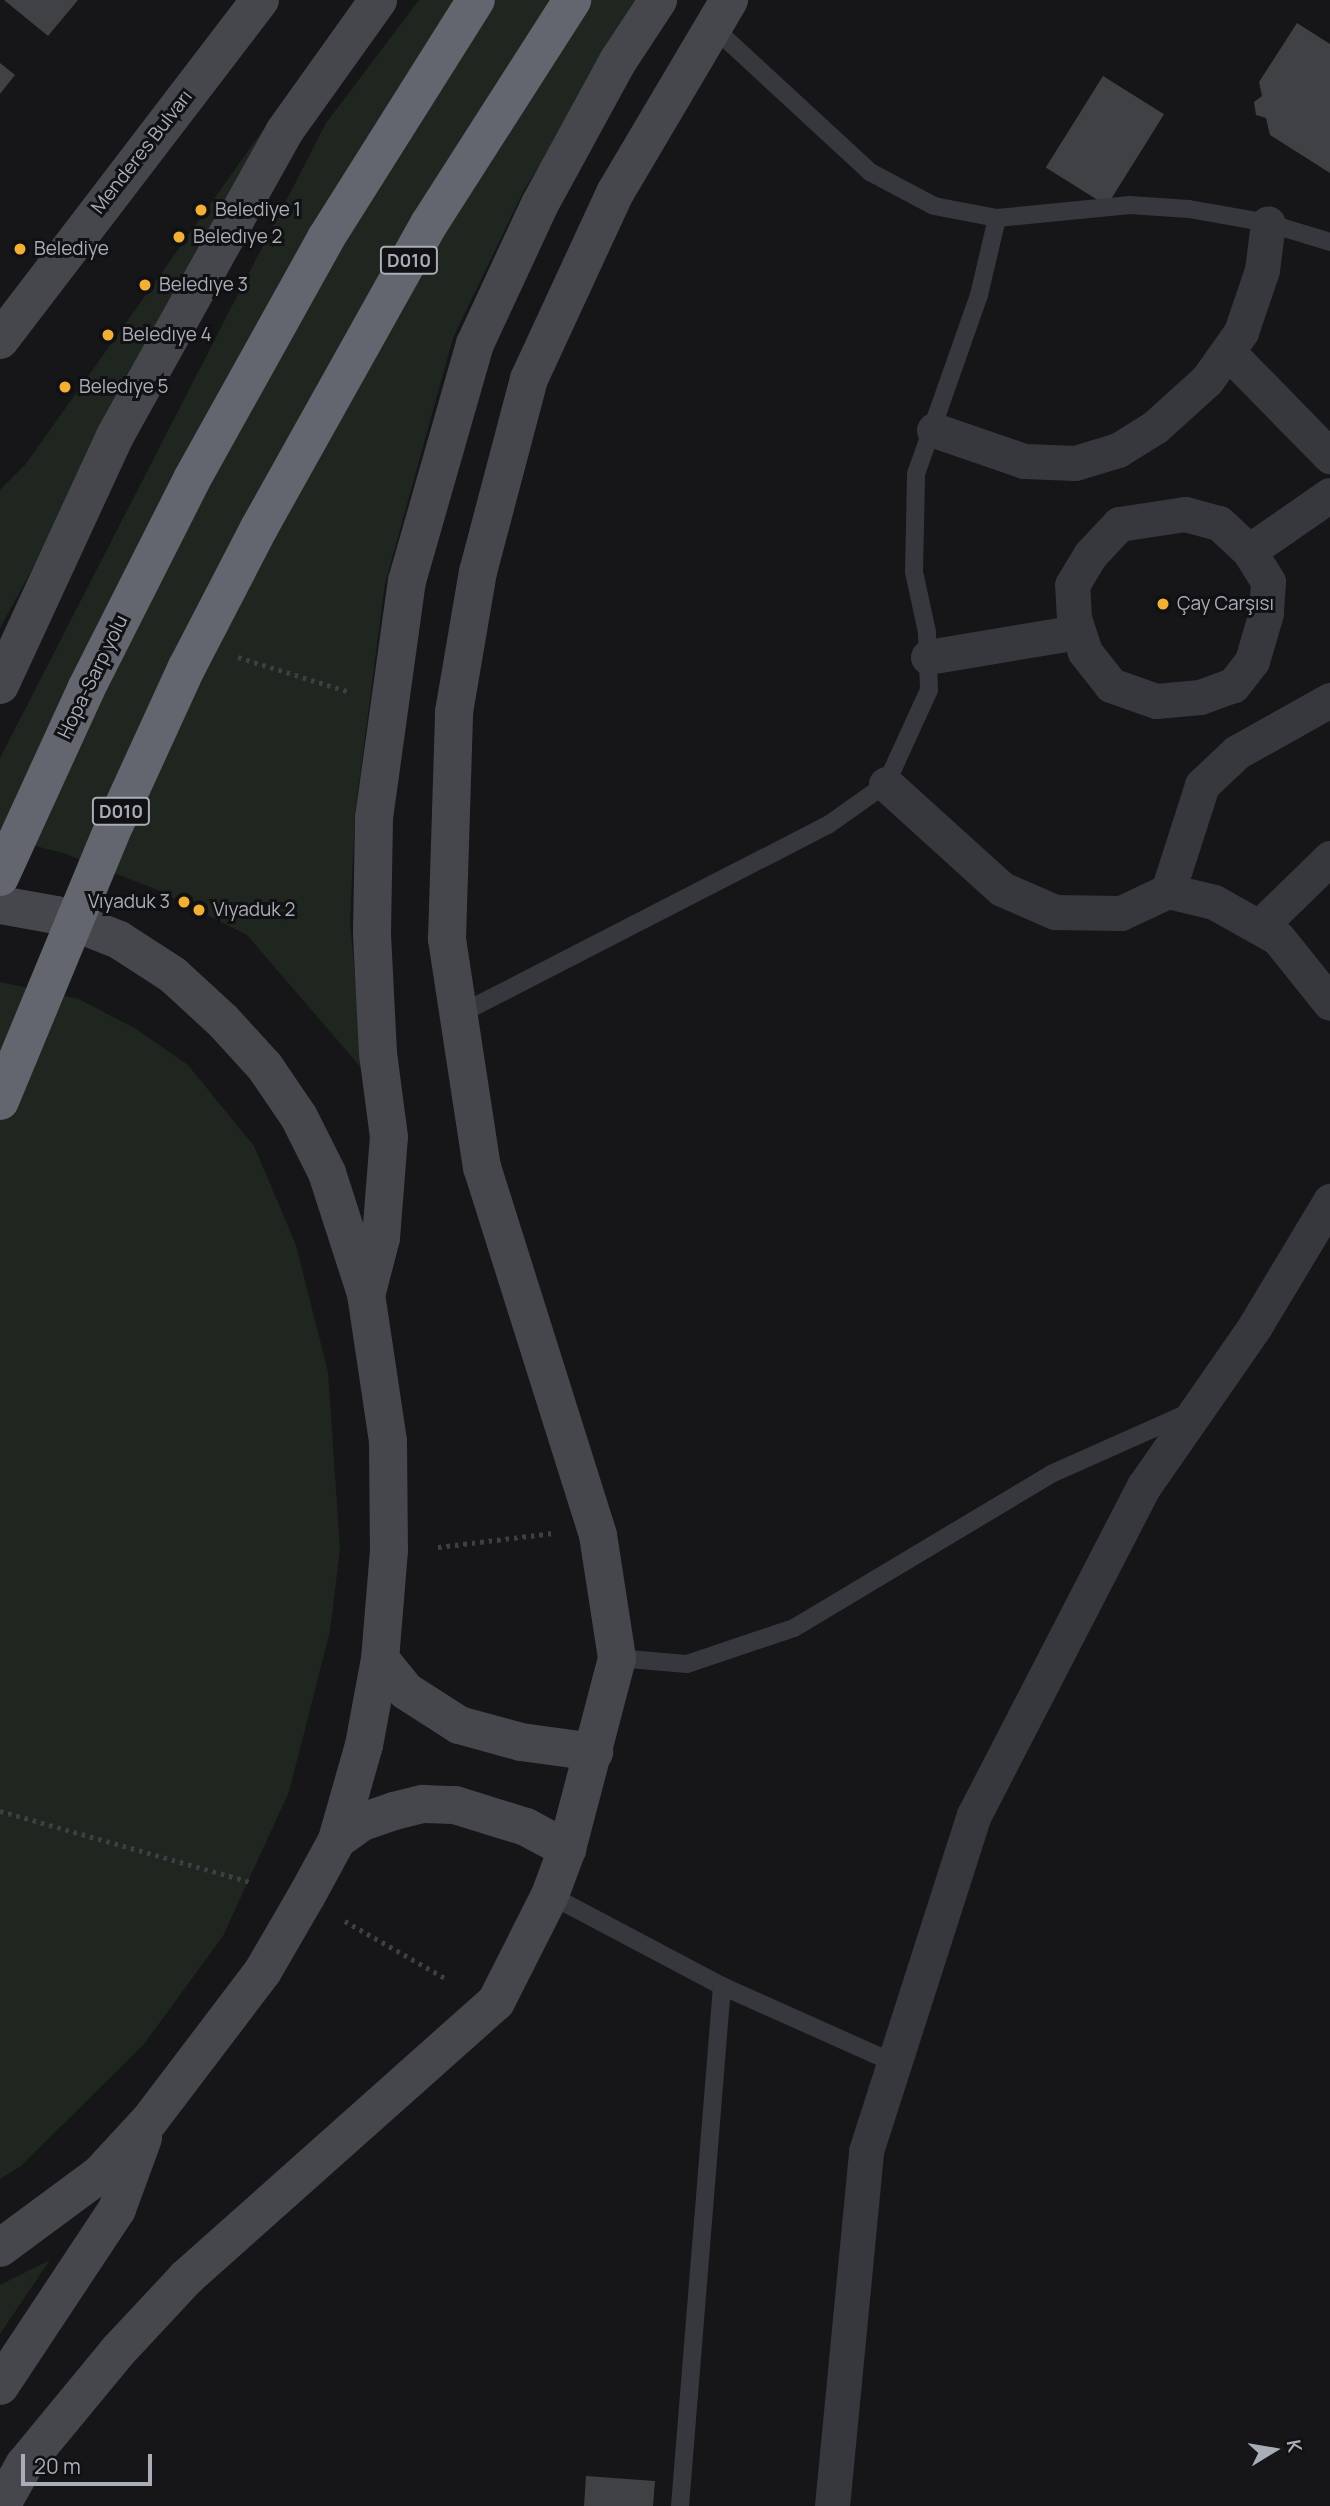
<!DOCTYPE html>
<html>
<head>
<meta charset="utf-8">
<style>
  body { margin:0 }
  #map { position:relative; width:1330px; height:2506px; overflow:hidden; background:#161618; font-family:Manrope,sans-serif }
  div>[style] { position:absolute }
  .green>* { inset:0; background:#1e261f }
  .building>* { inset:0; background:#404145; transform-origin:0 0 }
  .path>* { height:4.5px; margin-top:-2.25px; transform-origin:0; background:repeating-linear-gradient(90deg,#3d3f44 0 3.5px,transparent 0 8.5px) }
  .lane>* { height:18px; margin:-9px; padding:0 9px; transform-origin:9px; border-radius:9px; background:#37383d }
  .street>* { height:35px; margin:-17.5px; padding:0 17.5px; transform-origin:17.5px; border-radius:17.5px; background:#37383d }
  .secondary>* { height:38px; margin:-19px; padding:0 19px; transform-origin:19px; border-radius:19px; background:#45474d }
  .highway>* { height:38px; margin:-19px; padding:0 19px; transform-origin:19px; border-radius:19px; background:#63666e }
  .highway-bridge>* { height:38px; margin:-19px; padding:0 19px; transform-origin:19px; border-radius:19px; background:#63666e }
  .dots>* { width:19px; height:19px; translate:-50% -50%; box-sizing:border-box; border:4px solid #111113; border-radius:50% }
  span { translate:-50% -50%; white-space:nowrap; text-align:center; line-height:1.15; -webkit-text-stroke:6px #111113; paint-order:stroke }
  .shield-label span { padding:2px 5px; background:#111113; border:2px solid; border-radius:5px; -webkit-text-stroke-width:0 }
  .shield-label { font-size:18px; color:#a8adb8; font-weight:700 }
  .street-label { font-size:19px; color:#a8adb8 }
  .poi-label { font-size:19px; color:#a8adb8 }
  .left { translate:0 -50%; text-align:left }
  .right { translate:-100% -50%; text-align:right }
  .north { position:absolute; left:1239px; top:2415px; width:70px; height:70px; -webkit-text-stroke:5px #111113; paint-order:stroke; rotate:79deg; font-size:19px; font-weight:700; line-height:28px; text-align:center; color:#a8adb8 }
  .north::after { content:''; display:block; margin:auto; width:24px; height:32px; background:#a8adb8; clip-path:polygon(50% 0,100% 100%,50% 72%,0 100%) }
  .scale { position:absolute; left:21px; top:2454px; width:131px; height:32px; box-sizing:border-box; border:4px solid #a8adb8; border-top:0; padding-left:9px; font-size:21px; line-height:24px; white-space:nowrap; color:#a8adb8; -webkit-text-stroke:5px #111113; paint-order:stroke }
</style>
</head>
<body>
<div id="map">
  <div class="green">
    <i style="clip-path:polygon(419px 0,644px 0,524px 190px,453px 338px,385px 584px,355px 814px,350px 922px,364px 1071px,247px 935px,155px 889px,63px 853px,0 837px,0 758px,326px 123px)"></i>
    <i style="clip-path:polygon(307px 68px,0 628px,0 490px,25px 465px)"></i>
    <i style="clip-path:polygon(0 982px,79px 999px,136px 1029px,188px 1065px,254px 1146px,296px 1245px,328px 1372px,340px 1549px,330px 1631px,289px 1792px,223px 1936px,144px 2044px,21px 2166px,0 2179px)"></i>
    <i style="clip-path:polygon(50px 2260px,0 2334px,0 2285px)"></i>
  </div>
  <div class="building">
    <i style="clip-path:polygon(4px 0,78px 0,48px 36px)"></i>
    <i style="clip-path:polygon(1297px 23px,1330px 44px,1330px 173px,1270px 135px,1266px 118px,1256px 115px,1254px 102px,1262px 96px,1259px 82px)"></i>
    <i style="clip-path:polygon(0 63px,15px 75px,0 94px)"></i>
    <i style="left:1103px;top:76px;width:72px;height:108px;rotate:32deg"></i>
    <i style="clip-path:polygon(586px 2476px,655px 2481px,653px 2506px,584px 2506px)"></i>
  </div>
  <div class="path">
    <i style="left:238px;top:657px;width:117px;rotate:17.4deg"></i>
    <i style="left:438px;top:1547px;width:116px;rotate:-6.9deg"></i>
    <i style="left:0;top:1811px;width:261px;rotate:15.8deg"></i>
    <i style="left:345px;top:1921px;width:115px;rotate:29.7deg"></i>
  </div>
  <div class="lane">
    <i style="left:713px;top:27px;width:214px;rotate:42.7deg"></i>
    <i style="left:870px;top:172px;width:72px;rotate:28deg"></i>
    <i style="left:934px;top:206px;width:64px;rotate:10.8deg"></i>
    <i style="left:997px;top:218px;width:134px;rotate:-5.6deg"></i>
    <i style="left:1130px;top:205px;width:59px;rotate:3.9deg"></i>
    <i style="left:1189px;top:209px;width:80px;rotate:10deg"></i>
    <i style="left:1268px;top:223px;width:65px;rotate:17deg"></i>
    <i style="left:458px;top:1015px;width:416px;rotate:-27.2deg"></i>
    <i style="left:828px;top:825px;width:71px;rotate:-35.3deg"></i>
    <i style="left:886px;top:784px;width:103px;rotate:-65.4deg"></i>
    <i style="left:929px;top:690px;width:58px;rotate:-92deg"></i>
    <i style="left:927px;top:632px;width:61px;rotate:-102.2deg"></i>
    <i style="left:914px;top:572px;width:98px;rotate:-88.8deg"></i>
    <i style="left:916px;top:474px;width:190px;rotate:-70.6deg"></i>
    <i style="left:979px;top:295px;width:79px;rotate:-76.8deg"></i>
    <i style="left:617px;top:1658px;width:70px;rotate:4.9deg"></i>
    <i style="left:687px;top:1664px;width:113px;rotate:-18.6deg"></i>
    <i style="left:794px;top:1628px;width:300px;rotate:-30.9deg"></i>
    <i style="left:1051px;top:1474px;width:150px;rotate:-24deg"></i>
    <i style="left:550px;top:1895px;width:195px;rotate:27.9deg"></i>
    <i style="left:722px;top:1986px;width:188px;rotate:24.1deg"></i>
    <i style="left:680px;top:2506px;width:522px;rotate:-85.38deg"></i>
  </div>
  <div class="street">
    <i style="left:1228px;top:352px;width:146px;rotate:45.6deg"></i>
    <i style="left:934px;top:430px;width:95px;rotate:19deg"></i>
    <i style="left:1024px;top:461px;width:51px;rotate:2.2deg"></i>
    <i style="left:1075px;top:463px;width:45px;rotate:-16.8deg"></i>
    <i style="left:1118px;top:450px;width:44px;rotate:-31.9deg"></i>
    <i style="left:1155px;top:427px;width:70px;rotate:-42.1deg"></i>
    <i style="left:1207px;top:380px;width:59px;rotate:-54.7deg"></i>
    <i style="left:1241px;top:332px;width:65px;rotate:-71.3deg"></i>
    <i style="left:1262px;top:270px;width:47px;rotate:-82.7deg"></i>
    <i style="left:1185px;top:514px;width:35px;rotate:15deg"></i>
    <i style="left:1219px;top:523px;width:41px;rotate:43deg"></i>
    <i style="left:1249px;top:551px;width:36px;rotate:58deg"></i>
    <i style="left:1268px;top:582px;width:31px;rotate:94deg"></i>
    <i style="left:1266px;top:613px;width:50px;rotate:106.3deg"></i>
    <i style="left:1252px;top:661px;width:31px;rotate:128deg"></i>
    <i style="left:1233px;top:685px;width:35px;rotate:160deg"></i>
    <i style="left:1200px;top:697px;width:44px;rotate:174.8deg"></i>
    <i style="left:1156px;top:701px;width:48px;rotate:-160.4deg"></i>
    <i style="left:1111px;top:685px;width:42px;rotate:-128.2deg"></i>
    <i style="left:1085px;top:652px;width:35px;rotate:-108deg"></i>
    <i style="left:1074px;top:619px;width:34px;rotate:-93deg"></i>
    <i style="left:1072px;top:585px;width:35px;rotate:-59deg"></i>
    <i style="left:1090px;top:555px;width:42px;rotate:-46.9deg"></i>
    <i style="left:1119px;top:524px;width:67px;rotate:-8.6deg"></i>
    <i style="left:1249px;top:551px;width:98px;rotate:-34.7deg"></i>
    <i style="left:928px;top:657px;width:152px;rotate:-9.5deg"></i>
    <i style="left:886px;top:784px;width:156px;rotate:42.2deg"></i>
    <i style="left:1002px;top:889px;width:58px;rotate:23.5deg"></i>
    <i style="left:1055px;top:912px;width:66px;rotate:0.9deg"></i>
    <i style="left:1121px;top:913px;width:52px;rotate:-25.1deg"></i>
    <i style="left:1168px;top:891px;width:111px;rotate:-72.2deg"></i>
    <i style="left:1202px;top:785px;width:48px;rotate:-43.3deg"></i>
    <i style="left:1237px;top:752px;width:107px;rotate:-29.2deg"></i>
    <i style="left:1168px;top:891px;width:47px;rotate:13.4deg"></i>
    <i style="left:1214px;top:902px;width:73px;rotate:29.4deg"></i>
    <i style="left:1278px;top:938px;width:83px;rotate:51.3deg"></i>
    <i style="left:1259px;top:927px;width:99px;rotate:-44.2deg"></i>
    <i style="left:832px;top:2506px;width:357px;rotate:-84.5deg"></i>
    <i style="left:866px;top:2151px;width:353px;rotate:-72.2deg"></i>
    <i style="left:974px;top:1815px;width:370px;rotate:-62.7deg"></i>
    <i style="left:1144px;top:1486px;width:195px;rotate:-55.2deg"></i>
    <i style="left:1255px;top:1326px;width:146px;rotate:-59deg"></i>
  </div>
  <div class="secondary">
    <i style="left:0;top:340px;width:428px;rotate:-52.6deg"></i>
    <i style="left:0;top:685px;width:274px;rotate:-65.2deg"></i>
    <i style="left:115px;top:436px;width:348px;rotate:-60.9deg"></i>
    <i style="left:284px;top:132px;width:162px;rotate:-54.5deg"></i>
    <i style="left:0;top:905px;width:57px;rotate:10.1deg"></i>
    <i style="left:56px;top:915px;width:68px;rotate:21.6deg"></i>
    <i style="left:119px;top:940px;width:64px;rotate:32.9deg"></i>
    <i style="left:173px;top:975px;width:68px;rotate:42.6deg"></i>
    <i style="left:223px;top:1021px;width:62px;rotate:47.6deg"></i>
    <i style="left:265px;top:1067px;width:60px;rotate:55.8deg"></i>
    <i style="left:299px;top:1117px;width:63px;rotate:63.4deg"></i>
    <i style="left:327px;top:1173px;width:127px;rotate:72.1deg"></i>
    <i style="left:366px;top:1294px;width:149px;rotate:81.5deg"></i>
    <i style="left:388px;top:1441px;width:109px;rotate:89.5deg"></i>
    <i style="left:389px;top:1550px;width:109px;rotate:94.7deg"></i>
    <i style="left:380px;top:1659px;width:87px;rotate:100.5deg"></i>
    <i style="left:364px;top:1745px;width:99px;rotate:105.9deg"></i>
    <i style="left:337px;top:1840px;width:63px;rotate:118.6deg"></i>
    <i style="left:307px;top:1895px;width:88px;rotate:120.1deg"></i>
    <i style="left:263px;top:1971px;width:188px;rotate:127.2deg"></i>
    <i style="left:149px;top:2121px;width:72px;rotate:132.8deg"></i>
    <i style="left:100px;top:2174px;width:124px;rotate:143.5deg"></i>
    <i style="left:367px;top:1292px;width:56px;rotate:-75.5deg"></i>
    <i style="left:381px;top:1238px;width:101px;rotate:-85.5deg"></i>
    <i style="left:389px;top:1137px;width:85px;rotate:-97.5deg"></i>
    <i style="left:378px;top:1053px;width:120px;rotate:-92.9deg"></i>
    <i style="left:372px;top:933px;width:115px;rotate:-89deg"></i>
    <i style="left:374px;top:818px;width:239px;rotate:-82.1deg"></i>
    <i style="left:407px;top:581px;width:247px;rotate:-74deg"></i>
    <i style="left:475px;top:344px;width:154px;rotate:-65.1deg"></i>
    <i style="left:540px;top:204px;width:163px;rotate:-61.4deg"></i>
    <i style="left:618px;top:61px;width:73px;rotate:-56.7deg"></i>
    <i style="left:380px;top:1659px;width:41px;rotate:50.9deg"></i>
    <i style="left:406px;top:1691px;width:63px;rotate:32.7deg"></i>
    <i style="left:459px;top:1725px;width:64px;rotate:15.3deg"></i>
    <i style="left:521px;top:1742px;width:74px;rotate:7.8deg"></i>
    <i style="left:337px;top:1840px;width:31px;rotate:-36deg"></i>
    <i style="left:362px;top:1822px;width:34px;rotate:-19deg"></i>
    <i style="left:394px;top:1811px;width:30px;rotate:-14deg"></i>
    <i style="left:423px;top:1804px;width:32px;rotate:2deg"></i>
    <i style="left:455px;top:1805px;width:74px;rotate:17.2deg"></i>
    <i style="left:526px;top:1827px;width:47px;rotate:28.2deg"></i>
    <i style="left:0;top:2386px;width:212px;rotate:-56.5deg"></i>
    <i style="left:117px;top:2209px;width:76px;rotate:-69.9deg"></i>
    <i style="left:1px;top:2506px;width:47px;rotate:-60.7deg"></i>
    <i style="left:24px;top:2465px;width:148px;rotate:-50.5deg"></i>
    <i style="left:118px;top:2351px;width:100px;rotate:-47deg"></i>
    <i style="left:186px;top:2278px;width:415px;rotate:-41.7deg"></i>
    <i style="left:496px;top:2002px;width:120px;rotate:-63.2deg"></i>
    <i style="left:550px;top:1895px;width:49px;rotate:-69.7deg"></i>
    <i style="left:567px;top:1849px;width:197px;rotate:-75.3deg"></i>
    <i style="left:617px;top:1658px;width:124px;rotate:-98.8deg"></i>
    <i style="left:598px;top:1535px;width:385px;rotate:-107.5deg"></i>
    <i style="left:482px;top:1168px;width:232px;rotate:-98.7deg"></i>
    <i style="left:447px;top:939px;width:227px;rotate:-88.2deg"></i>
    <i style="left:454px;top:712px;width:142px;rotate:-80.3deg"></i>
    <i style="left:478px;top:572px;width:200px;rotate:-75.2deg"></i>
    <i style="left:529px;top:379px;width:205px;rotate:-65.2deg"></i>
    <i style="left:615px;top:193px;width:224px;rotate:-59.4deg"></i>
  </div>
  <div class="highway">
    <i style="left:192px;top:479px;width:276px;rotate:-60.9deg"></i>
    <i style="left:326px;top:238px;width:281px;rotate:-57.8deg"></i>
    <i style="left:259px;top:528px;width:348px;rotate:-60.8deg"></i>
    <i style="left:429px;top:224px;width:266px;rotate:-57.4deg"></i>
  </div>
  <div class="highway-bridge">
    <i style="left:0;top:877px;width:207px;rotate:-65.4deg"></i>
    <i style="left:86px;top:689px;width:235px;rotate:-63.2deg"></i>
    <i style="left:0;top:1101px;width:300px;rotate:-67.5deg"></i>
    <i style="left:115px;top:824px;width:173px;rotate:-65.4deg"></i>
    <i style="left:187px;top:667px;width:157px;rotate:-62.6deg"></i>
  </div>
  <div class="dots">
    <i style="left:201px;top:210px;background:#f2b134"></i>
    <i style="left:179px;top:237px;background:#f2b134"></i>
    <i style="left:20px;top:249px;background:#f2b134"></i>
    <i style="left:145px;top:285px;background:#f2b134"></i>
    <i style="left:108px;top:335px;background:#f2b134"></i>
    <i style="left:65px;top:387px;background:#f2b134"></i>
    <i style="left:1163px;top:604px;background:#f2b134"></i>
    <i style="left:184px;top:902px;background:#f2b134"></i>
    <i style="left:199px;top:910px;background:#f2b134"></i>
  </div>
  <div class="shield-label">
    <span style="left:409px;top:260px">D010</span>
    <span style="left:121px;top:811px">D010</span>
  </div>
  <div class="street-label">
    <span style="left:142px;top:152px;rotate:-52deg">Menderes Bulvarı</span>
    <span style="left:93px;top:677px;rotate:-64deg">Hopa-Sarp yolu</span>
  </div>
  <div class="poi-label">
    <span class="left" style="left:215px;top:210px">Belediye 1</span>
    <span class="left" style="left:193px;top:237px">Beledıye 2</span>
    <span class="left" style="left:34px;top:249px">Belediye</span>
    <span class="left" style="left:159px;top:285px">Beledıye 3</span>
    <span class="left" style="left:122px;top:335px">Beledıye 4</span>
    <span class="left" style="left:79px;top:387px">Beledıye 5</span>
    <span class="left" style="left:1177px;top:604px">Çay Carşısı</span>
    <span class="right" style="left:170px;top:902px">Vıyaduk 3</span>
    <span class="left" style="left:213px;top:910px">Vıyaduk 2</span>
  </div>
  <div class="north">K</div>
  <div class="scale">20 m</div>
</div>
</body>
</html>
